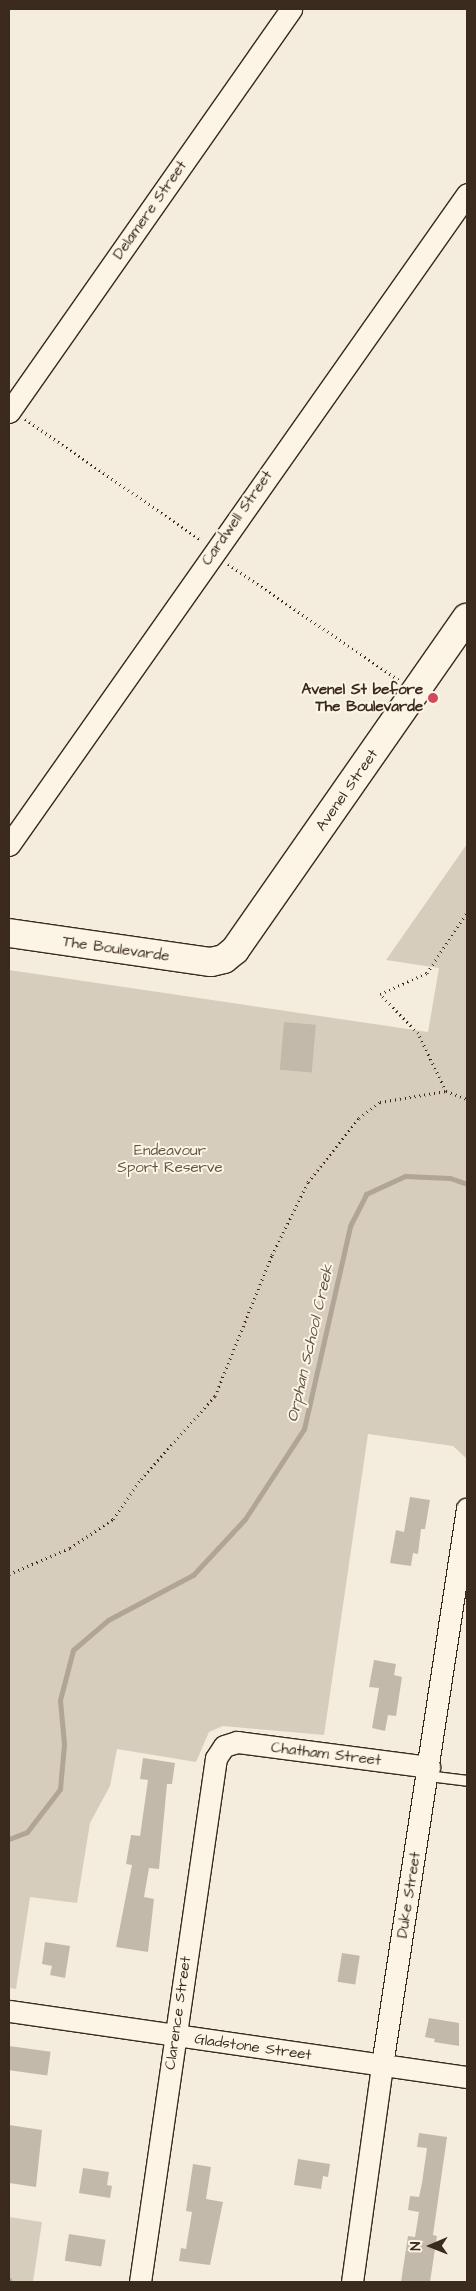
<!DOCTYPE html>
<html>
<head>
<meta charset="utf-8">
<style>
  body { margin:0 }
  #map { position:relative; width:476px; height:2291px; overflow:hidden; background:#f4eddd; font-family:"Architects Daughter",sans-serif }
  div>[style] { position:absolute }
  .green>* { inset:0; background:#d6cdbd }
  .stream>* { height:5px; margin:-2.5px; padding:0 2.5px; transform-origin:2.5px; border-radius:2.5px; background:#b0a596 }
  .building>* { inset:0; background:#c3b9aa; transform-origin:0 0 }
  .path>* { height:3px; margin-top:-1.5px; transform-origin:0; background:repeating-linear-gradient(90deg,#3b2a1e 0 1px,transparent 0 5px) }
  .roads { filter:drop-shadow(1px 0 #3b2a1e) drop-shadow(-1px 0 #3b2a1e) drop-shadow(0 1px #3b2a1e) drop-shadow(0 -1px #3b2a1e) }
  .lane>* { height:10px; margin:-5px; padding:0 5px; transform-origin:5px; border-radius:5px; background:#fcf5e5 }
  .street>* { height:21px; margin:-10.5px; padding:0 10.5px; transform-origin:10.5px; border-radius:10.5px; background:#fcf5e5 }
  .secondary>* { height:28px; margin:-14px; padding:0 14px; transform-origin:14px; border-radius:14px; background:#fcf5e5 }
  .dots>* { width:14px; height:14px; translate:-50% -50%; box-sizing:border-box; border:2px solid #fcf5e5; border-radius:50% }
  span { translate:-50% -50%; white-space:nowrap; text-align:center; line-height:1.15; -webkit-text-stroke:4px #fcf5e5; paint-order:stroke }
  .street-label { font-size:15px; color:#3b2a1e }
  .poi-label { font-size:15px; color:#3b2a1e; font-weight:700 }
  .right { translate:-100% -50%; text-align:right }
  .park-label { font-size:15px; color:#625346 }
  .water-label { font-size:16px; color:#645548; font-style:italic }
  .frame { position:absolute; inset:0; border:10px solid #3b2a1e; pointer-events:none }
  .north { position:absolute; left:406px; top:2221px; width:50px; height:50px; -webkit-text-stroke:4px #fcf5e5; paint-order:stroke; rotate:269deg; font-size:14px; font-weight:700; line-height:20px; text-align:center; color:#3b2a1e }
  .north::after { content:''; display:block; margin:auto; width:18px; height:22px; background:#3b2a1e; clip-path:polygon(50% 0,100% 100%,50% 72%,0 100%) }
</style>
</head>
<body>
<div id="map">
  <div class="green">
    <i style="clip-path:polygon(467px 844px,467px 1459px,453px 1446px,368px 1434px,324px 1735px,223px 1726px,209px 1732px,196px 1762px,117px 1749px,110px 1786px,90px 1823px,77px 1903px,30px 1897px,16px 1989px,9px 1988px,9px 970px,428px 1032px,439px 968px,386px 960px)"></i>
    <i style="clip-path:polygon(9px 2217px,42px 2222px,33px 2282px,9px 2282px)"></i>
  </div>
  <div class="stream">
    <i style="left:9px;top:1839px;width:19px;rotate:-21deg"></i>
    <i style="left:27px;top:1832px;width:54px;rotate:-52.5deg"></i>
    <i style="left:60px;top:1789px;width:45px;rotate:-84.9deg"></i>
    <i style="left:64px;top:1744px;width:44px;rotate:-95.2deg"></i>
    <i style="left:60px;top:1700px;width:52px;rotate:-75.4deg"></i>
    <i style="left:73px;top:1650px;width:46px;rotate:-40.6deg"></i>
    <i style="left:108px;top:1620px;width:96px;rotate:-27.9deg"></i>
    <i style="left:193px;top:1575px;width:76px;rotate:-47.1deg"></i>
    <i style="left:245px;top:1519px;width:108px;rotate:-56.8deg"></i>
    <i style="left:304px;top:1429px;width:208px;rotate:-77.2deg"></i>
    <i style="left:350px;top:1226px;width:36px;rotate:-63deg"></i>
    <i style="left:366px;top:1194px;width:43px;rotate:-24.8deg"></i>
    <i style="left:405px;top:1176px;width:45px;rotate:2.5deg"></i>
    <i style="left:450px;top:1178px;width:18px;rotate:19deg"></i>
    <i style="left:9px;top:2280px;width:2px;rotate:63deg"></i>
  </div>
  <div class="building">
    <i style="left:284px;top:1022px;width:32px;height:48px;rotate:5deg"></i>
    <i style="clip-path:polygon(410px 1497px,430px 1500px,425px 1529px,421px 1529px,418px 1554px,413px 1553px,411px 1566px,390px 1563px,396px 1530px,404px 1532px)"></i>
    <i style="clip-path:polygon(374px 1660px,396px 1664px,394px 1675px,402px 1677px,396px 1716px,388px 1715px,385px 1731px,372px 1728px,379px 1688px,369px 1687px)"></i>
    <i style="clip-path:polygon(143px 1758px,175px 1763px,172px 1784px,167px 1784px,159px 1869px,149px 1868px,144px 1897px,154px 1899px,148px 1952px,116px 1947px,132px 1865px,126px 1864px,131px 1835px,140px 1836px,148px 1780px,140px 1779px)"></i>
    <i style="clip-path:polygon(45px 1942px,70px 1946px,65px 1978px,50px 1975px,52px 1966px,42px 1964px)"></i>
    <i style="left:342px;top:1953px;width:18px;height:29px;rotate:9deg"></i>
    <i style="clip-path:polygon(429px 2018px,459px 2023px,459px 2046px,434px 2042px,435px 2039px,425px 2037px)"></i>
    <i style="left:9px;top:2046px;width:42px;height:24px;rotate:8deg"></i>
    <i style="clip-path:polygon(9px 2125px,42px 2130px,36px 2187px,9px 2183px)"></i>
    <i style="clip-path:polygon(419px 2133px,447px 2137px,433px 2235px,437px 2236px,430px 2282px,401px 2282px,408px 2236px,415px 2237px,419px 2212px,408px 2210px,410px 2196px,419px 2197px,422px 2183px,427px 2148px,417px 2147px)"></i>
    <i style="clip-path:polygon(298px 2159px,330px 2164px,328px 2177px,323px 2176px,321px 2189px,294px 2185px)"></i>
    <i style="clip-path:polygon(193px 2164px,211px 2167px,206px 2199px,223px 2202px,210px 2265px,179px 2261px,181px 2248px,186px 2249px,192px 2212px,186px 2211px)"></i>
    <i style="clip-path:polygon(83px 2168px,109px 2172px,107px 2185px,112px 2186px,110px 2198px,79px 2193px)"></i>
    <i style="left:69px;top:2234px;width:37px;height:27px;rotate:9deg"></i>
  </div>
  <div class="path">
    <i style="left:25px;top:419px;width:214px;rotate:34.5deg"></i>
    <i style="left:228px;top:564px;width:207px;rotate:34.2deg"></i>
    <i style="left:446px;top:1091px;width:64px;rotate:-115.8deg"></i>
    <i style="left:418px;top:1033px;width:54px;rotate:-134.3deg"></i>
    <i style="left:380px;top:994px;width:51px;rotate:-24.1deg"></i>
    <i style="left:427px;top:973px;width:73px;rotate:-56.7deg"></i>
    <i style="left:9px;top:1574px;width:66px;rotate:-23.1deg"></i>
    <i style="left:70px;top:1548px;width:52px;rotate:-34deg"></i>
    <i style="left:113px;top:1519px;width:49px;rotate:-55deg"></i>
    <i style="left:141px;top:1479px;width:111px;rotate:-48.3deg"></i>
    <i style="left:215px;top:1396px;width:152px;rotate:-68deg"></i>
    <i style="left:272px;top:1255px;width:81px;rotate:-63.7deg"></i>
    <i style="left:308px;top:1182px;width:82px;rotate:-51.4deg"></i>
    <i style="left:359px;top:1118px;width:26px;rotate:-37deg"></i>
    <i style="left:380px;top:1102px;width:67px;rotate:-9.5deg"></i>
    <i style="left:446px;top:1091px;width:22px;rotate:21deg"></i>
  </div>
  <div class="roads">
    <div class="lane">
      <i style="left:428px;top:1776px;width:39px;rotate:7deg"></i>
    </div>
    <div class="street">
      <i style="left:9px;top:412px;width:492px;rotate:-55deg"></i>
      <i style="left:9px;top:845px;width:796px;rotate:-54.87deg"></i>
      <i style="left:9px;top:2011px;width:463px;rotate:8.2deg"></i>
      <i style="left:140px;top:2282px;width:529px;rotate:-81.75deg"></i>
      <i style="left:216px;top:1758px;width:14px;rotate:-56deg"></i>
      <i style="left:224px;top:1746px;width:14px;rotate:-17deg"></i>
      <i style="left:237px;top:1742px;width:194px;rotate:7.4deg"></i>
      <i style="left:352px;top:2282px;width:219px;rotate:-82.1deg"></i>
      <i style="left:382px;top:2065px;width:563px;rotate:-81.32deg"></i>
    </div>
    <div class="secondary">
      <i style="left:9px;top:933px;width:204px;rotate:8.2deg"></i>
      <i style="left:211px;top:962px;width:13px;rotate:-13deg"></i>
      <i style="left:224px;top:959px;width:14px;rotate:-39deg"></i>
      <i style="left:235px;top:950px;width:405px;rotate:-55.1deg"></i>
    </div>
  </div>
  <div class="dots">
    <i style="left:433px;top:698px;background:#d1495b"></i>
  </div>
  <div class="street-label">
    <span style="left:150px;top:210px;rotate:-55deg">Delamere Street</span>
    <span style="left:237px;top:518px;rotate:-55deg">Cardwell Street</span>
    <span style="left:347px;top:790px;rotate:-55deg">Avenel Street</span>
    <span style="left:116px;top:949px;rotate:8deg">The Boulevarde</span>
    <span style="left:326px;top:1754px;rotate:7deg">Chatham Street</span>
    <span style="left:409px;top:1895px;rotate:-81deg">Duke Street</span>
    <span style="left:178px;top:2013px;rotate:-82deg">Clarence Street</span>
    <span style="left:253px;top:2047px;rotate:8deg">Gladstone Street</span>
  </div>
  <div class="poi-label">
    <span class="right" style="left:423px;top:698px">Avenel St before<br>The Boulevarde</span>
  </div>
  <div class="park-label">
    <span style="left:170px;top:1159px">Endeavour<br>Sport Reserve</span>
  </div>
  <div class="water-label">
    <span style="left:310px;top:1343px;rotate:-77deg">Orphan School Creek</span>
  </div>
  <div class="frame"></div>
  <div class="north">N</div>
</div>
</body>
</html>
